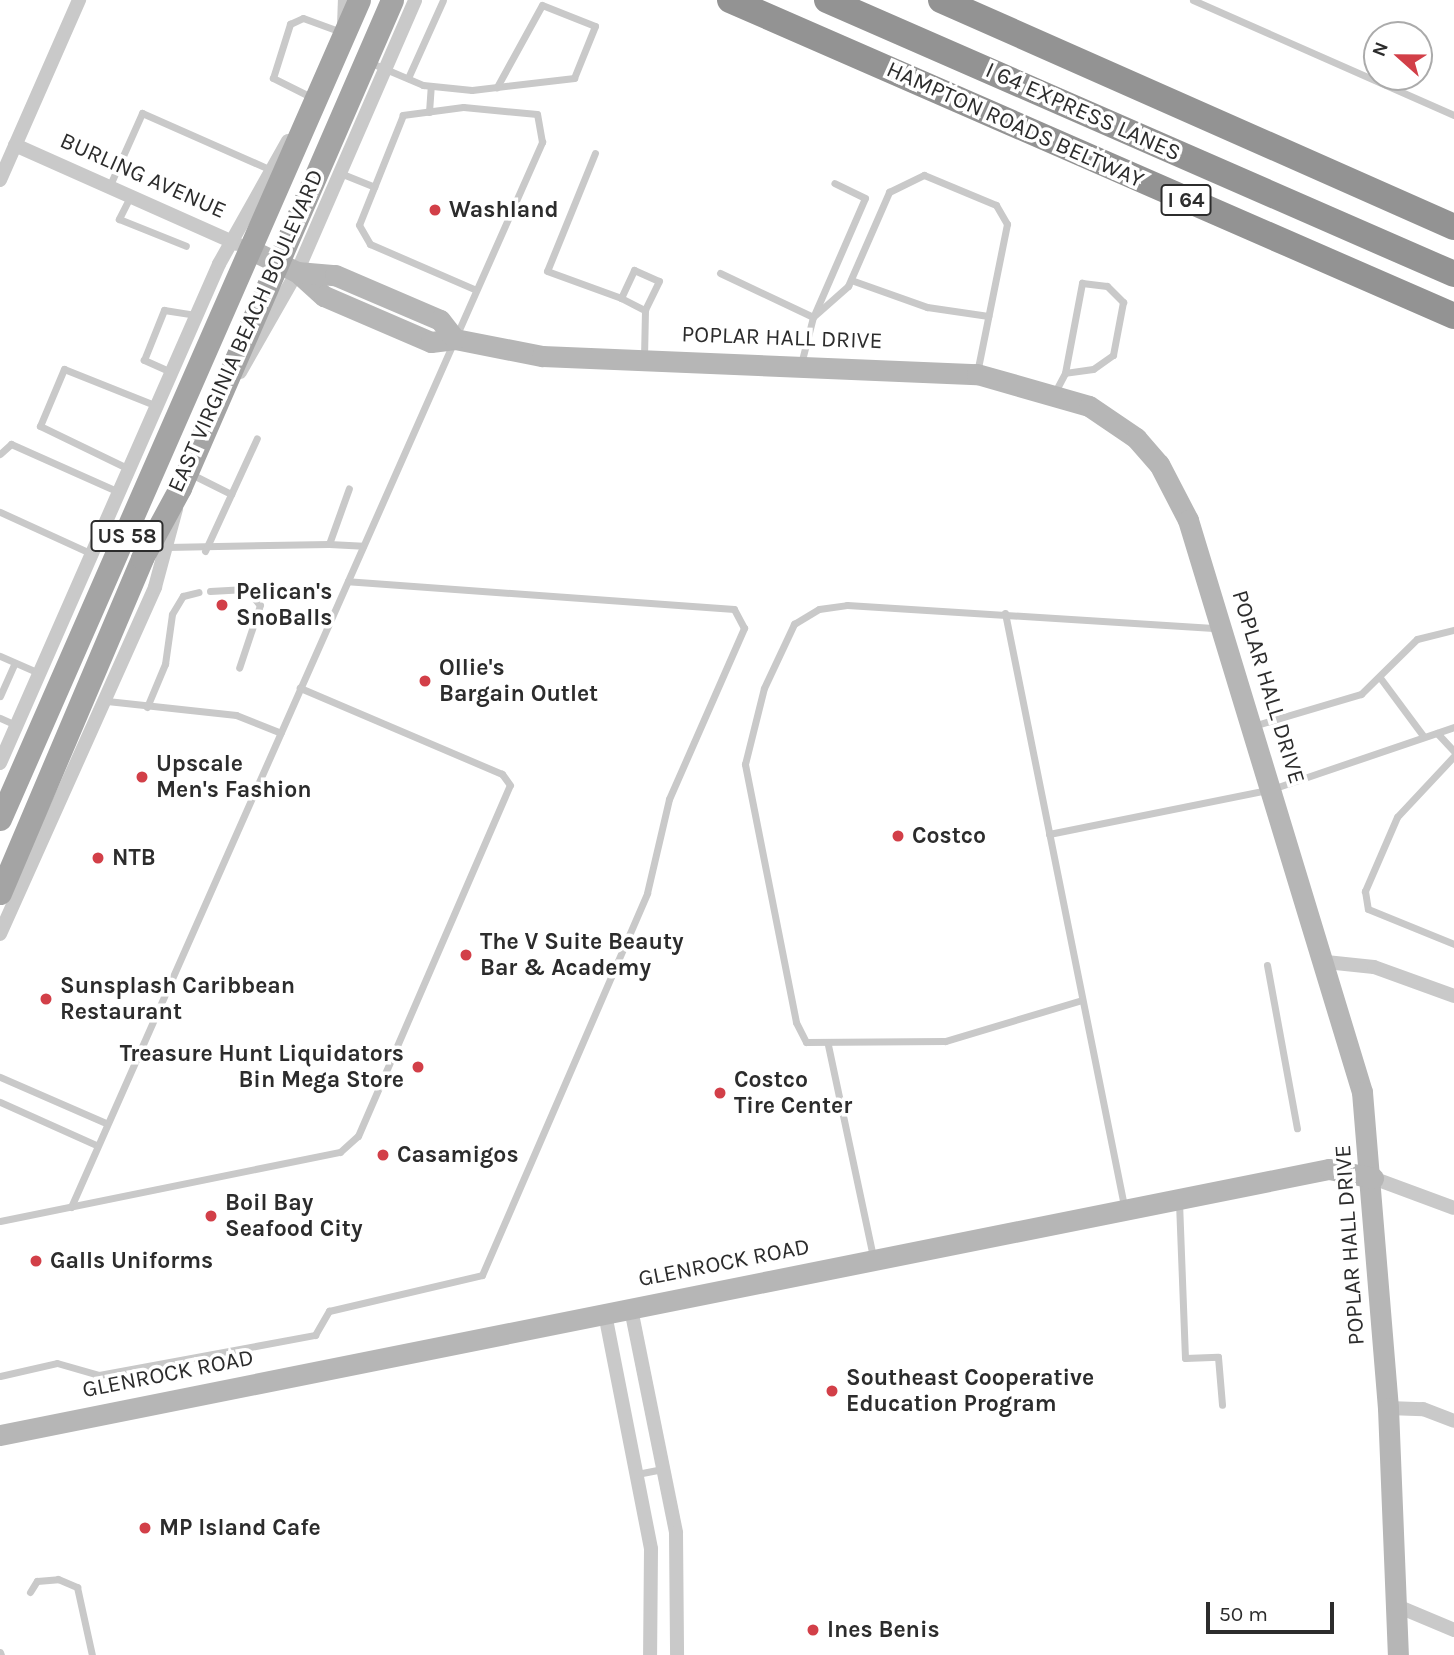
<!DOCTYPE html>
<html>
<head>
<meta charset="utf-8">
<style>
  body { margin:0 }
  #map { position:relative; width:1454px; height:1655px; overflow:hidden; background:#fff; font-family:Karla,sans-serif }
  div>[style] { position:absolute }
  .lane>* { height:7px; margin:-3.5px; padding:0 3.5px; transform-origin:3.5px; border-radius:3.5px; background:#c9c9c9 }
  .street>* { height:14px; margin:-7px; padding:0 7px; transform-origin:7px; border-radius:7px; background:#c9c9c9 }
  .secondary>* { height:21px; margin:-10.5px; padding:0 10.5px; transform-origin:10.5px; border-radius:10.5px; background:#b6b6b6 }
  .primary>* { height:23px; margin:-11.5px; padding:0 11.5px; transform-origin:11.5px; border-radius:11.5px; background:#a4a4a4 }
  .highway>* { height:26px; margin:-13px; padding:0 13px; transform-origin:13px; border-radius:13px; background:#939393 }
  .dots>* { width:19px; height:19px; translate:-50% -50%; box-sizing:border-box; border:4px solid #fff; border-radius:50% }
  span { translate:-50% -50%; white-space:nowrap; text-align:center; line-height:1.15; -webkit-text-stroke:7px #fff; paint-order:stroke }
  .shield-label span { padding:2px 5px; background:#fff; border:2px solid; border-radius:5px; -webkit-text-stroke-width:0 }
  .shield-label { font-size:21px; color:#2c2c2c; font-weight:700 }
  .street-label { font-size:23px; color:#2c2c2c }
  .poi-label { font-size:23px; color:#2c2c2c; font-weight:700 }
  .left { translate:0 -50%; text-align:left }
  .right { translate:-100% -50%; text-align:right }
  .north { position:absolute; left:1363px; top:21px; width:70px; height:70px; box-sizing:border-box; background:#fff; border:2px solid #ababab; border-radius:50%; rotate:291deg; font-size:19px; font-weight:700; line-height:28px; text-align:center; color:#2c2c2c }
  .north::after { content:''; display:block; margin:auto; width:24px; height:32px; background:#d23f48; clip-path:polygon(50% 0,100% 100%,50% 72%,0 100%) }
  .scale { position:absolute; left:1206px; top:1602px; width:128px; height:32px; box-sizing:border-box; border:4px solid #2c2c2c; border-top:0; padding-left:9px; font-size:21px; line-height:24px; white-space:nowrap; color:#2c2c2c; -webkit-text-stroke:5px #fff; paint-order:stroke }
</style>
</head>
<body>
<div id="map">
  <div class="lane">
    <i style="left:1193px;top:0;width:285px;rotate:23.8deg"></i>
    <i style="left:369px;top:62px;width:59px;rotate:23.1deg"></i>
    <i style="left:423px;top:85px;width:49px;rotate:5.8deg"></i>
    <i style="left:472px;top:90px;width:103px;rotate:-6.7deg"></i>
    <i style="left:574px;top:78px;width:56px;rotate:-68deg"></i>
    <i style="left:595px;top:26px;width:57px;rotate:-158.4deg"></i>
    <i style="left:542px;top:5px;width:94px;rotate:118.8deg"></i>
    <i style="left:408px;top:78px;width:85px;rotate:-65.8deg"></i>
    <i style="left:313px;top:98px;width:45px;rotate:-153.4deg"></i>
    <i style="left:273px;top:78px;width:57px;rotate:-72.5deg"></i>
    <i style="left:290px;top:24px;width:14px;rotate:-25deg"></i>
    <i style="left:303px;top:18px;width:40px;rotate:20.2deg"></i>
    <i style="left:429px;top:112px;width:26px;rotate:-86deg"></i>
    <i style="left:595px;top:153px;width:127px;rotate:112.1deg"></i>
    <i style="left:547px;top:271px;width:79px;rotate:20deg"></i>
    <i style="left:621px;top:298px;width:31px;rotate:-65deg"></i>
    <i style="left:634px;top:270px;width:27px;rotate:24deg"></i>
    <i style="left:659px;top:281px;width:32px;rotate:116deg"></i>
    <i style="left:645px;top:310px;width:49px;rotate:91.2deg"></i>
    <i style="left:340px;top:173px;width:37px;rotate:22deg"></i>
    <i style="left:110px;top:185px;width:79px;rotate:-66deg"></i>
    <i style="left:142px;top:113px;width:139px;rotate:23.8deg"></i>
    <i style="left:131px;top:195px;width:27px;rotate:117deg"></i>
    <i style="left:119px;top:219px;width:72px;rotate:21.9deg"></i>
    <i style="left:720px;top:273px;width:103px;rotate:25.3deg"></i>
    <i style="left:813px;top:317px;width:49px;rotate:104.3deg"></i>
    <i style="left:851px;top:280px;width:81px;rotate:19.6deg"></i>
    <i style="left:927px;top:307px;width:62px;rotate:8.4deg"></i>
    <i style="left:621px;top:298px;width:27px;rotate:27deg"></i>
    <i style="left:815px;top:313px;width:125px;rotate:-66.5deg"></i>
    <i style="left:865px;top:198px;width:34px;rotate:-154deg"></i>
    <i style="left:813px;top:317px;width:47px;rotate:-41.5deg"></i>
    <i style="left:848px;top:286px;width:103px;rotate:-66.4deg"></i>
    <i style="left:889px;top:192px;width:39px;rotate:-26deg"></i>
    <i style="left:924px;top:175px;width:78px;rotate:22.6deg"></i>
    <i style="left:996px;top:205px;width:22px;rotate:60deg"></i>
    <i style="left:1007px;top:224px;width:152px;rotate:101.4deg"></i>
    <i style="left:171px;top:372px;width:30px;rotate:-156deg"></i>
    <i style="left:144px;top:360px;width:54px;rotate:-68.2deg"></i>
    <i style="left:164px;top:310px;width:33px;rotate:9deg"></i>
    <i style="left:1055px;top:392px;width:21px;rotate:-62deg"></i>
    <i style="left:1065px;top:373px;width:92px;rotate:-79.3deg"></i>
    <i style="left:1082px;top:283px;width:25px;rotate:7deg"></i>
    <i style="left:1107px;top:286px;width:23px;rotate:45deg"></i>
    <i style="left:1123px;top:302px;width:54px;rotate:100.7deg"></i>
    <i style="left:1113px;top:355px;width:24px;rotate:145deg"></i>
    <i style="left:1093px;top:369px;width:28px;rotate:172deg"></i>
    <i style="left:0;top:454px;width:15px;rotate:-42deg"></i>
    <i style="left:11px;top:444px;width:118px;rotate:24deg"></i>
    <i style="left:129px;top:469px;width:99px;rotate:-154.2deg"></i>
    <i style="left:40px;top:426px;width:62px;rotate:-67.2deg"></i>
    <i style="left:64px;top:369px;width:100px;rotate:21.7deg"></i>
    <i style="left:191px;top:474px;width:45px;rotate:26.6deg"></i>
    <i style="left:0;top:512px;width:101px;rotate:24.5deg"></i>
    <i style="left:329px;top:544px;width:34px;rotate:3deg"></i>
    <i style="left:167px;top:547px;width:162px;rotate:-1.1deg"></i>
    <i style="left:329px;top:544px;width:59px;rotate:-70.3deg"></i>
    <i style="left:205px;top:551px;width:124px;rotate:-65.3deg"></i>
    <i style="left:210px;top:591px;width:36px;rotate:-3deg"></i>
    <i style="left:246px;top:589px;width:21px;rotate:49deg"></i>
    <i style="left:260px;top:605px;width:66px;rotate:108.4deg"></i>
    <i style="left:1005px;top:613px;width:605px;rotate:78.65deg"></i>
    <i style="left:0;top:656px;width:43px;rotate:23.6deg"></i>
    <i style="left:1381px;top:679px;width:72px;rotate:53.4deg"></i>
    <i style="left:0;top:696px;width:36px;rotate:-66deg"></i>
    <i style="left:107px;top:701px;width:130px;rotate:6.2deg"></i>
    <i style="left:236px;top:715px;width:48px;rotate:21.8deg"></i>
    <i style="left:147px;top:707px;width:47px;rotate:-67.3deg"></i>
    <i style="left:165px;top:664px;width:50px;rotate:-82deg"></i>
    <i style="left:172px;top:614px;width:21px;rotate:-59deg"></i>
    <i style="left:183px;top:596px;width:16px;rotate:-14deg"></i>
    <i style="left:0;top:718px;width:17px;rotate:24deg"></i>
    <i style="left:1253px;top:726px;width:113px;rotate:-16.5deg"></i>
    <i style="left:1361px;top:694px;width:78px;rotate:-44.5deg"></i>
    <i style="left:1417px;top:639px;width:38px;rotate:-14deg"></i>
    <i style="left:1437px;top:733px;width:25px;rotate:47deg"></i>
    <i style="left:1454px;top:756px;width:83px;rotate:133.1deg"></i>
    <i style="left:1397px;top:817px;width:81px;rotate:113.4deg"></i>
    <i style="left:1365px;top:891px;width:18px;rotate:81deg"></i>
    <i style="left:1368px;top:909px;width:93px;rotate:22.1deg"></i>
    <i style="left:1049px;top:834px;width:227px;rotate:-11.4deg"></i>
    <i style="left:1272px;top:789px;width:192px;rotate:-18.8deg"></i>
    <i style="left:1267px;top:965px;width:166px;rotate:79.6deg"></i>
    <i style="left:1082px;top:1000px;width:143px;rotate:163.3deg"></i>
    <i style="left:945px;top:1041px;width:139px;rotate:179.6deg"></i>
    <i style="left:806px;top:1042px;width:22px;rotate:-117deg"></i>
    <i style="left:796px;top:1022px;width:263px;rotate:-101.2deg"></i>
    <i style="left:745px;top:764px;width:78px;rotate:-76deg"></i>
    <i style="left:764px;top:688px;width:71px;rotate:-64.9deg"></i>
    <i style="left:794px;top:624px;width:29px;rotate:-31deg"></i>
    <i style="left:819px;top:609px;width:28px;rotate:-8deg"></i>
    <i style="left:847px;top:605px;width:371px;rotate:3.6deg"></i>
    <i style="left:828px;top:1045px;width:216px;rotate:78deg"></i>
    <i style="left:0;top:1077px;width:116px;rotate:23.5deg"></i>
    <i style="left:0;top:1102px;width:105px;rotate:24.1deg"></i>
    <i style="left:1179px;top:1202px;width:156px;rotate:87.8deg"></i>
    <i style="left:1185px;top:1358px;width:33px;rotate:-2deg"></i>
    <i style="left:1218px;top:1357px;width:48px;rotate:85.2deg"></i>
    <i style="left:71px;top:1207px;width:1165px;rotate:-66.14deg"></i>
    <i style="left:542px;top:142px;width:28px;rotate:-100deg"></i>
    <i style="left:537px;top:114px;width:74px;rotate:-174.6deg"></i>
    <i style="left:463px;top:107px;width:61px;rotate:172.4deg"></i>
    <i style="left:403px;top:115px;width:118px;rotate:111.8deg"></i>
    <i style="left:359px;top:225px;width:22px;rotate:60deg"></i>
    <i style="left:370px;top:244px;width:113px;rotate:23.4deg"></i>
    <i style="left:0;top:1221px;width:347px;rotate:-11.5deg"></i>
    <i style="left:340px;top:1152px;width:24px;rotate:-42deg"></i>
    <i style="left:358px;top:1136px;width:382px;rotate:-66.6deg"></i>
    <i style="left:510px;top:785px;width:14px;rotate:-126deg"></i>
    <i style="left:502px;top:774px;width:220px;rotate:-156.9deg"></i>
    <i style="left:0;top:1376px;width:58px;rotate:-12.8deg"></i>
    <i style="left:57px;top:1363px;width:44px;rotate:15.9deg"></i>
    <i style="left:99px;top:1375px;width:220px;rotate:-10.5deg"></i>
    <i style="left:315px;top:1335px;width:28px;rotate:-60deg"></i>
    <i style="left:329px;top:1311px;width:157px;rotate:-13.2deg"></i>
    <i style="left:482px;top:1275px;width:416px;rotate:-66.6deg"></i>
    <i style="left:647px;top:893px;width:97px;rotate:-76.8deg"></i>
    <i style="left:669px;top:799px;width:187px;rotate:-66.3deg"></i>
    <i style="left:744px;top:628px;width:21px;rotate:-118deg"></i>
    <i style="left:734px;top:609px;width:387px;rotate:-175.9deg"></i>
    <i style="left:637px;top:1474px;width:26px;rotate:-11deg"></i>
    <i style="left:30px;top:1592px;width:13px;rotate:-58deg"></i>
    <i style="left:37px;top:1581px;width:21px;rotate:-5deg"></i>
    <i style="left:58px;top:1579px;width:21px;rotate:23deg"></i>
    <i style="left:77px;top:1587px;width:70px;rotate:77.6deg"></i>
    <i style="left:0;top:1652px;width:3px;rotate:72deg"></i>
  </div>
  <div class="street">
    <i style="left:344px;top:26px;width:26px;rotate:-88deg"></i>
    <i style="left:15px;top:145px;width:243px;rotate:24deg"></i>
    <i style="left:0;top:180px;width:197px;rotate:-66.3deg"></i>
    <i style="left:240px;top:372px;width:115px;rotate:-60.3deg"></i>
    <i style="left:297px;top:272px;width:296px;rotate:-66.5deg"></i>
    <i style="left:0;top:763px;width:545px;rotate:-66.3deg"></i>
    <i style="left:219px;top:264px;width:141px;rotate:-60.7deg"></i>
    <i style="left:0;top:934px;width:380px;rotate:-65.9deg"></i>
    <i style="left:155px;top:587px;width:81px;rotate:-74.9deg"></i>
    <i style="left:1326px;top:962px;width:48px;rotate:5.9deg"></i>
    <i style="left:1374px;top:967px;width:85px;rotate:19.9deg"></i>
    <i style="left:1373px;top:1178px;width:86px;rotate:20.3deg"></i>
    <i style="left:631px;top:1309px;width:228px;rotate:78.6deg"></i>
    <i style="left:676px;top:1533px;width:122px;rotate:89.5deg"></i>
    <i style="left:605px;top:1314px;width:239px;rotate:78.9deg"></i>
    <i style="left:651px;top:1549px;width:106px;rotate:90.5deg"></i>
    <i style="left:1388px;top:1408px;width:35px;rotate:2deg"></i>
    <i style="left:1423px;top:1409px;width:33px;rotate:21deg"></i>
    <i style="left:1397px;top:1606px;width:62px;rotate:22.8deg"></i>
  </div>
  <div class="secondary">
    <i style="left:251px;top:250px;width:51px;rotate:25.6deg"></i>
    <i style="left:297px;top:272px;width:36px;rotate:42deg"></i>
    <i style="left:324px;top:296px;width:116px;rotate:23.3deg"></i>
    <i style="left:431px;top:342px;width:24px;rotate:-7deg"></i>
    <i style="left:455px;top:339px;width:89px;rotate:11.1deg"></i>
    <i style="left:542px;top:356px;width:435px;rotate:2.4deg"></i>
    <i style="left:977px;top:374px;width:116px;rotate:15.9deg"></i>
    <i style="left:1089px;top:406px;width:57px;rotate:34.2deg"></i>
    <i style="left:1136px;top:438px;width:35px;rotate:49deg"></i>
    <i style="left:1159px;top:464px;width:63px;rotate:62.6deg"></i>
    <i style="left:1188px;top:520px;width:598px;rotate:73.08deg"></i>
    <i style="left:1362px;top:1092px;width:317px;rotate:85.3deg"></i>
    <i style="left:1388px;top:1408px;width:247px;rotate:87.7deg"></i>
    <i style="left:297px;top:272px;width:38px;rotate:5deg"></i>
    <i style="left:335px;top:275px;width:114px;rotate:23.2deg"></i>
    <i style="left:440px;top:320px;width:24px;rotate:52deg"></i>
    <i style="left:0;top:1435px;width:1355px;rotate:-11.32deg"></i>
    <i style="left:1329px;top:1169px;width:45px;rotate:11.6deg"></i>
  </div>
  <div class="primary">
    <i style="left:0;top:819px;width:894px;rotate:-66.33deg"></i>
    <i style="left:0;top:893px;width:364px;rotate:-67deg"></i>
    <i style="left:142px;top:558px;width:80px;rotate:-61.5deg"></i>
    <i style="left:180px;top:488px;width:532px;rotate:-66.52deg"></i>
  </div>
  <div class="highway">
    <i style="left:730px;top:0;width:790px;rotate:23.58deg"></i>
    <i style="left:827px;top:0;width:684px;rotate:23.61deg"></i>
    <i style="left:941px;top:0;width:561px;rotate:23.87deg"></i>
  </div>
  <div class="dots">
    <i style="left:435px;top:210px;background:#d23f48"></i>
    <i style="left:222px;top:605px;background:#d23f48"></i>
    <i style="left:425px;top:681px;background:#d23f48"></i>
    <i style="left:142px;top:777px;background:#d23f48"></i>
    <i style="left:898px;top:836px;background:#d23f48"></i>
    <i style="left:98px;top:858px;background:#d23f48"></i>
    <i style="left:466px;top:955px;background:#d23f48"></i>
    <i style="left:46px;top:999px;background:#d23f48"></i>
    <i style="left:418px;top:1067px;background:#d23f48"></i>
    <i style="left:720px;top:1093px;background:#d23f48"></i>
    <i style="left:383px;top:1155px;background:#d23f48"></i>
    <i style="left:211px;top:1216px;background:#d23f48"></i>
    <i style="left:36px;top:1261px;background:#d23f48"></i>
    <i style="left:832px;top:1391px;background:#d23f48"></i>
    <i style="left:145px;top:1528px;background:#d23f48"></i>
    <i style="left:813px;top:1630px;background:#d23f48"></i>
  </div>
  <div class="shield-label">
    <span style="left:1186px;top:200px">I 64</span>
    <span style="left:127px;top:536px">US 58</span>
  </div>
  <div class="street-label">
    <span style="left:1083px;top:112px;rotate:24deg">I 64 EXPRESS LANES</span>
    <span style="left:1015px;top:125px;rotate:24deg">HAMPTON ROADS BELTWAY</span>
    <span style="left:143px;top:176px;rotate:24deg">BURLING AVENUE</span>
    <span style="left:246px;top:331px;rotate:-66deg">EAST VIRGINIA BEACH BOULEVARD</span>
    <span style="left:782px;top:338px;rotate:2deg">POPLAR HALL DRIVE</span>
    <span style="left:1268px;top:687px;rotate:73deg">POPLAR HALL DRIVE</span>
    <span style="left:1350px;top:1245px;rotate:-94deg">POPLAR HALL DRIVE</span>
    <span style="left:724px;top:1263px;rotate:-11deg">GLENROCK ROAD</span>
    <span style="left:168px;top:1374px;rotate:-11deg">GLENROCK ROAD</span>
  </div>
  <div class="poi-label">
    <span class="left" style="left:449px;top:210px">Washland</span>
    <span class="left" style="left:236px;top:605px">Pelican's<br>SnoBalls</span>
    <span class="left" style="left:439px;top:681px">Ollie's<br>Bargain Outlet</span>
    <span class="left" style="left:156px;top:777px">Upscale<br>Men's Fashion</span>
    <span class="left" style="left:912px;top:836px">Costco</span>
    <span class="left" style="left:112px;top:858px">NTB</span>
    <span class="left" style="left:480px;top:955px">The V Suite Beauty<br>Bar &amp; Academy</span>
    <span class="left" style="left:60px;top:999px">Sunsplash Caribbean<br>Restaurant</span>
    <span class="right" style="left:404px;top:1067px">Treasure Hunt Liquidators<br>Bin Mega Store</span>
    <span class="left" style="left:734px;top:1093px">Costco<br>Tire Center</span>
    <span class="left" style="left:397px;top:1155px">Casamigos</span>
    <span class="left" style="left:225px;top:1216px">Boil Bay<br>Seafood City</span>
    <span class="left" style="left:50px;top:1261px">Galls Uniforms</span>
    <span class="left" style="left:846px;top:1391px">Southeast Cooperative<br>Education Program</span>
    <span class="left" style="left:159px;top:1528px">MP Island Cafe</span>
    <span class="left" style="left:827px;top:1630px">Ines Benis</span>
  </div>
  <div class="north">N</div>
  <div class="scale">50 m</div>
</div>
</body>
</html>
